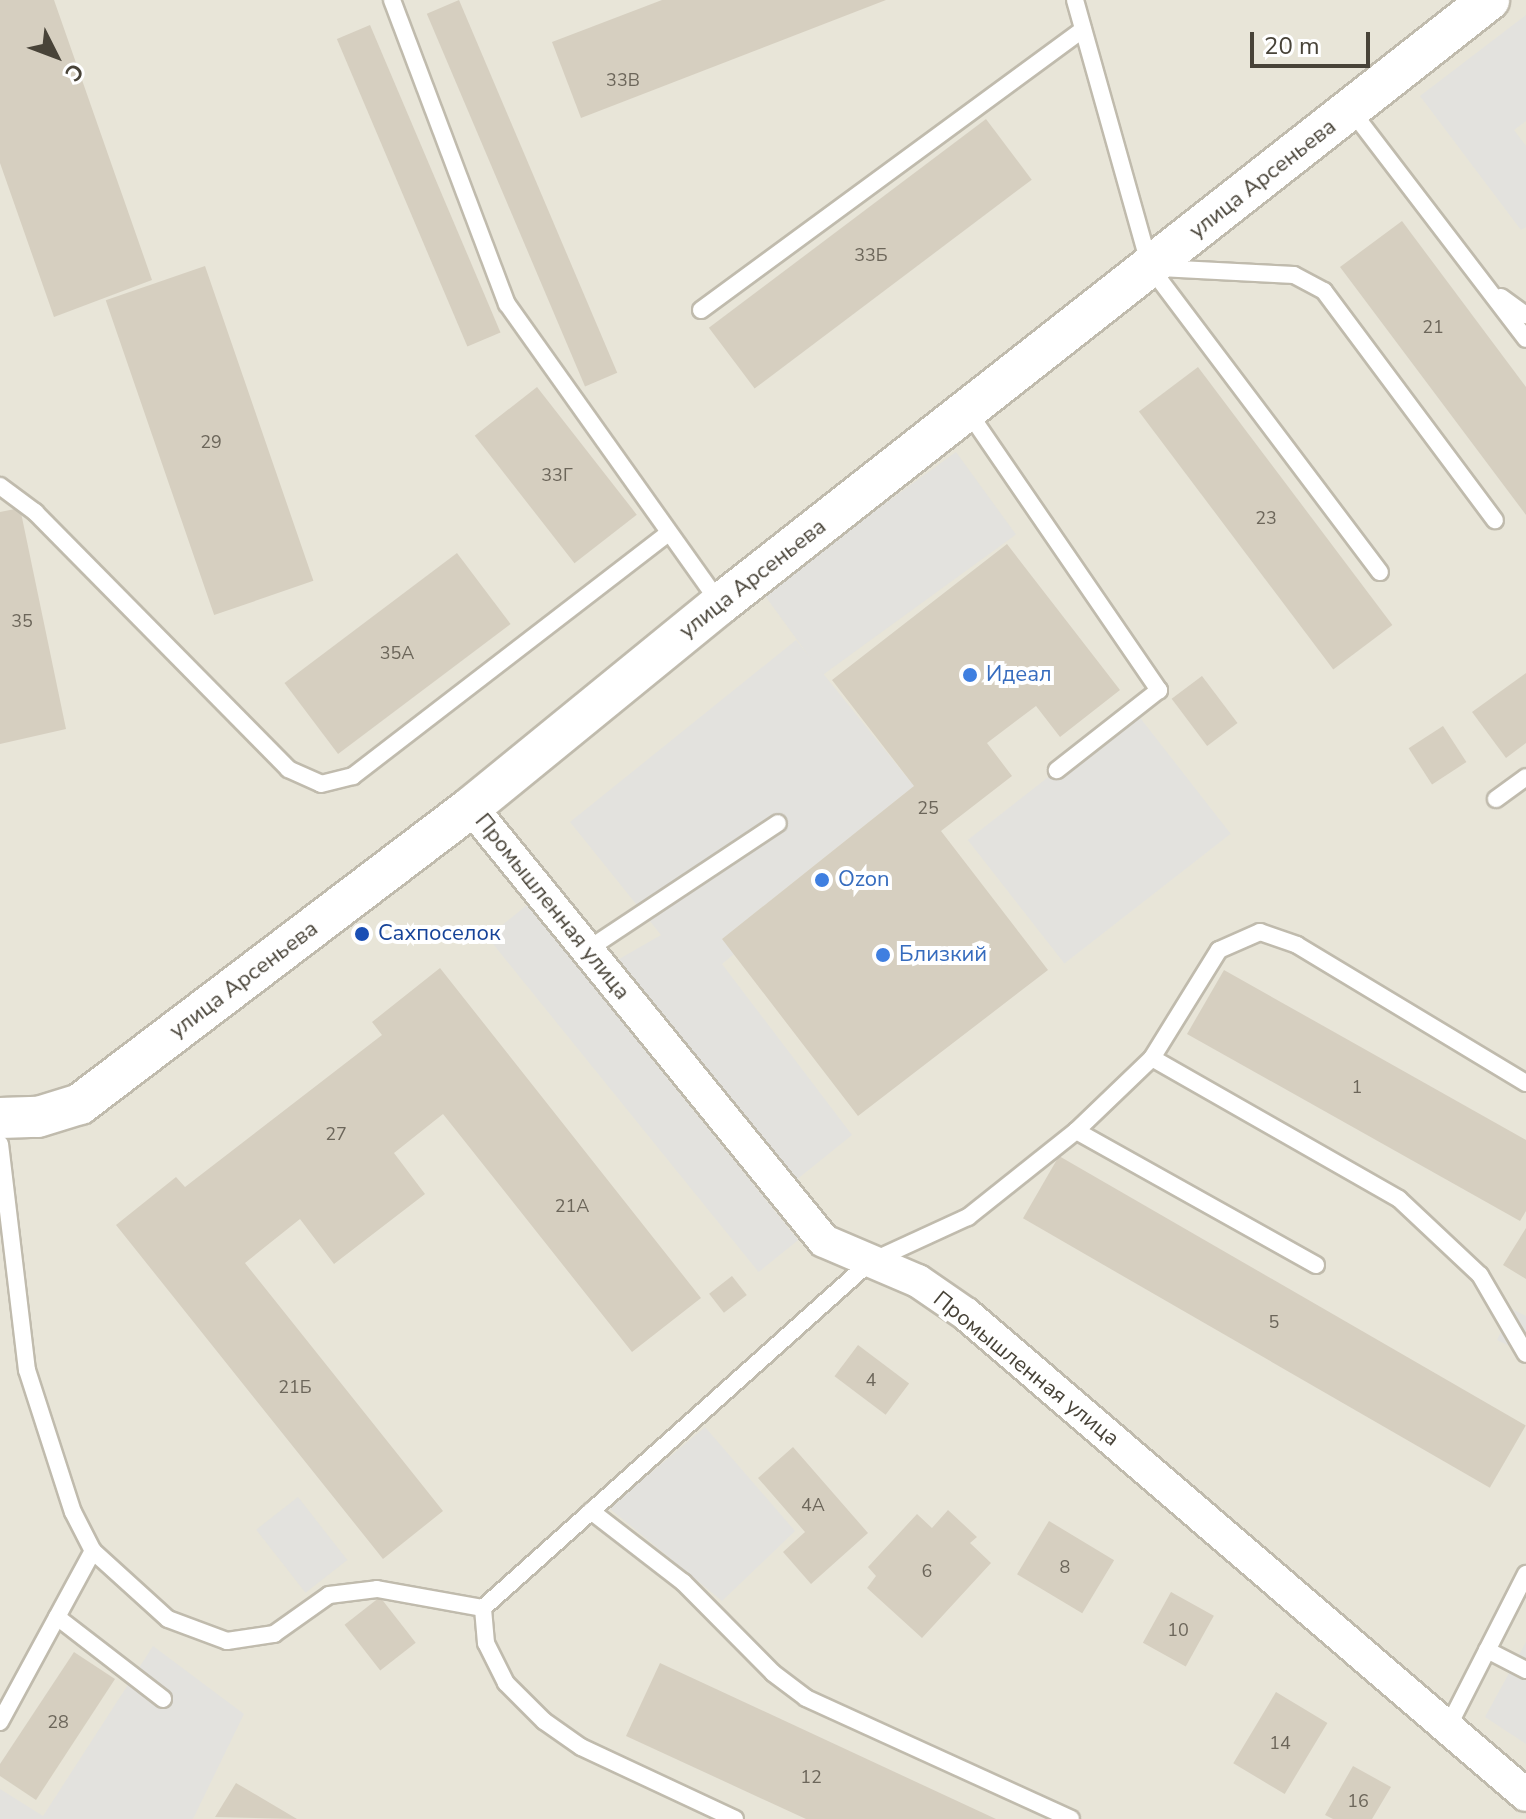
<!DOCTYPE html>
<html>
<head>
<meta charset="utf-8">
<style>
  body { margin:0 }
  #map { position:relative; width:1526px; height:1819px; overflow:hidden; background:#f4f2ea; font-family:"Nunito Sans",sans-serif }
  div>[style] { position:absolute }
  .residential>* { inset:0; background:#e8e5d8; transform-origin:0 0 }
  .parking>* { inset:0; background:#e3e2de; transform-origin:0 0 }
  .building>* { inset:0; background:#d6cfc0; transform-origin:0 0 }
  .roads { filter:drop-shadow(2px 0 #c0bbad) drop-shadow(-2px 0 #c0bbad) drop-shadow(0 2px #c0bbad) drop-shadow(0 -2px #c0bbad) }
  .service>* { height:16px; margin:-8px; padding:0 8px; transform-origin:8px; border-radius:8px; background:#fff }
  .minor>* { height:32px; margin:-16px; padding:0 16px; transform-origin:16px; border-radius:16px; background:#fff }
  .tertiary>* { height:40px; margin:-20px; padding:0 20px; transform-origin:20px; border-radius:20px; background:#fff }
  .dots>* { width:22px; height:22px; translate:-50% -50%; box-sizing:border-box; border:4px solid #fff; border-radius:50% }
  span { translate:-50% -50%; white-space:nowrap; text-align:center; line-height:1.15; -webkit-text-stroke:8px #fff; paint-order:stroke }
  .number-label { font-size:18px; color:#6c665a }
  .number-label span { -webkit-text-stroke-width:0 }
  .street-label { font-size:22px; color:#484338 }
  .shop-label { font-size:22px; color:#366cbe }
  .left { translate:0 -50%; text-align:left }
  .transit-label { font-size:22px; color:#164399 }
  .north { position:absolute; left:16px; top:16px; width:80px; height:80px; -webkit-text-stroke:6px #fff; paint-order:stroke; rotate:132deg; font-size:22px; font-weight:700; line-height:32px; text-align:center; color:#484338 }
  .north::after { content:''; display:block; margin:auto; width:28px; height:36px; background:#484338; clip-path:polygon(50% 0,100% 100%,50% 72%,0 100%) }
  .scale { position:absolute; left:1250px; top:32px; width:120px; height:36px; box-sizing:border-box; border:4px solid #484338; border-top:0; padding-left:10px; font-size:24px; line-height:28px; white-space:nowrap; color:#484338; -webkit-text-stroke:6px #fff; paint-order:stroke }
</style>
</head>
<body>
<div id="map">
  <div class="residential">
    <i style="left:0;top:0;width:1526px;height:1819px"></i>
  </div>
  <div class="parking">
    <i style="clip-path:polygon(1526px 15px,1526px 121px,1514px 130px,1526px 146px,1526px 227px,1521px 230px,1420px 96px)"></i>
    <i style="left:956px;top:452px;width:102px;height:239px;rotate:54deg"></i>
    <i style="clip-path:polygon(796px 640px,914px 786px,722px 939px,734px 954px,722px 964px,852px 1135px,795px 1181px,614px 962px,661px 935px,570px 822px)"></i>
    <i style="left:1134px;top:710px;width:157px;height:211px;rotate:52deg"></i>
    <i style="left:527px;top:905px;width:431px;height:51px;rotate:51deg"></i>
    <i style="clip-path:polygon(1512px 1309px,1526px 1316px,1526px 1354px,1497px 1340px)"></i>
    <i style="clip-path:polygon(705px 1427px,795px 1531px,722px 1601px,609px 1508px)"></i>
    <i style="left:298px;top:1497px;width:80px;height:53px;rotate:52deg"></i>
    <i style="clip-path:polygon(1526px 1642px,1526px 1744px,1485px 1717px)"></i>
    <i style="clip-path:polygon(153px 1646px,244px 1714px,193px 1819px,0 1819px,0 1789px,43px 1816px)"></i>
  </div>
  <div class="building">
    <i style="clip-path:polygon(0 0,54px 0,152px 280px,54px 317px,0 163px)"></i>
    <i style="left:459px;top:0;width:405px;height:35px;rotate:67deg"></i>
    <i style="clip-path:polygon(662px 0,886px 0,581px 118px,552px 42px)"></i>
    <i style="left:370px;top:25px;width:334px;height:36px;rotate:67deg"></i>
    <i style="left:986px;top:119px;width:76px;height:347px;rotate:53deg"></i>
    <i style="clip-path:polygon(1402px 221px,1526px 387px,1526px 515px,1340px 267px)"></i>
    <i style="left:205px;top:266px;width:333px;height:105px;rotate:71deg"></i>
    <i style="left:1198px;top:367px;width:323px;height:74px;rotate:53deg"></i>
    <i style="left:537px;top:387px;width:162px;height:79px;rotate:52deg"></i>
    <i style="clip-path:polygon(20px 508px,66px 729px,0 744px,0 512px)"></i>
    <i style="clip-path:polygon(1007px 544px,1120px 690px,1060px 737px,1036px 706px,987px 743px,1012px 776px,941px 831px,1048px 970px,858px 1116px,722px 939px,914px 786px,832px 680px)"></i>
    <i style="left:457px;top:553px;width:89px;height:216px;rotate:53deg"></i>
    <i style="clip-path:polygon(1526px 673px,1526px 743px,1506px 758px,1472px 712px)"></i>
    <i style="left:1202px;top:676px;width:59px;height:38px;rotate:53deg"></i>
    <i style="left:1443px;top:726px;width:43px;height:41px;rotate:57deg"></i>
    <i style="clip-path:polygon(440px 968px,701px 1298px,632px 1352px,443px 1114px,394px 1153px,425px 1194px,334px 1264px,300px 1219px,245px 1263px,443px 1511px,383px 1559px,116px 1225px,176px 1177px,185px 1187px,382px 1035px,372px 1022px)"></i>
    <i style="clip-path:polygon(1224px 970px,1526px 1140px,1526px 1211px,1520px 1221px,1187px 1034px)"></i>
    <i style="left:1059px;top:1156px;width:539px;height:72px;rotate:30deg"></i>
    <i style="clip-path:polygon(1526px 1228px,1526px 1279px,1503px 1265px)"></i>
    <i style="left:732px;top:1276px;width:24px;height:29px;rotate:52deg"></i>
    <i style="left:858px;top:1345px;width:64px;height:39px;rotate:37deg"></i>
    <i style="clip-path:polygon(793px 1447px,868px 1533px,811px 1584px,783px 1552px,805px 1532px,758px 1478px)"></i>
    <i style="clip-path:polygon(948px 1510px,977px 1537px,970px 1543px,991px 1563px,922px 1638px,867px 1588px,876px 1576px,868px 1567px,917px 1514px,932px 1528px)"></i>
    <i style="left:1049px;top:1521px;width:76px;height:62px;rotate:31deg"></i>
    <i style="left:1171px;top:1592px;width:49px;height:58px;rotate:29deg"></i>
    <i style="left:380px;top:1597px;width:58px;height:45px;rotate:52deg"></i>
    <i style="clip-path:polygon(74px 1652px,115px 1679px,36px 1800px,0 1776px,0 1764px)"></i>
    <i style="clip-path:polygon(660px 1663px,996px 1819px,806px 1819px,626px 1736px)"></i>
    <i style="left:1276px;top:1692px;width:60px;height:83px;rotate:31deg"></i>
    <i style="clip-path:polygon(1353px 1766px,1391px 1787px,1372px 1819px,1333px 1819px,1325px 1815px)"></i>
    <i style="clip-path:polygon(236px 1783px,297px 1819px,215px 1817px)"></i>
  </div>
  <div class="roads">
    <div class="service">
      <i style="left:392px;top:0;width:325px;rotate:69.3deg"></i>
      <i style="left:507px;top:304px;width:368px;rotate:54.6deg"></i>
      <i style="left:1075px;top:0;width:277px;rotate:74.3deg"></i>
      <i style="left:1150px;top:267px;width:382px;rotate:53deg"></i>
      <i style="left:1351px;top:110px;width:288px;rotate:52.6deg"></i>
      <i style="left:1160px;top:268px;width:134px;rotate:3deg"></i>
      <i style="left:1294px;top:275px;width:34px;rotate:28deg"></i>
      <i style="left:1324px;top:291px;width:286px;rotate:53.3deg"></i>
      <i style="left:1501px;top:297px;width:31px;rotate:36deg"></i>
      <i style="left:701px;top:310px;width:474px;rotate:-36.3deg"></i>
      <i style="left:967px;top:410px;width:340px;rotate:55.6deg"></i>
      <i style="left:1159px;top:690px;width:130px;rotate:141.9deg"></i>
      <i style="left:0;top:486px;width:44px;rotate:36.6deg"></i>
      <i style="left:35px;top:512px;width:361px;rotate:45.4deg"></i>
      <i style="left:288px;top:769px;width:36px;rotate:24deg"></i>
      <i style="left:321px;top:784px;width:33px;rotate:-14deg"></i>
      <i style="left:353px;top:776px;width:398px;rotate:-37.6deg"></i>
      <i style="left:1496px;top:799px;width:37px;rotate:-36deg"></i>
      <i style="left:587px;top:950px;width:229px;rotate:-33.6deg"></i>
      <i style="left:1152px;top:1058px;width:127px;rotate:-58.2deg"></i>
      <i style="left:1219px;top:950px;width:45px;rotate:-23.7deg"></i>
      <i style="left:1260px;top:932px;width:39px;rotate:19deg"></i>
      <i style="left:1297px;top:945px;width:267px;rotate:31.1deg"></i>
      <i style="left:0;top:1144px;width:228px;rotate:83.2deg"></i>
      <i style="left:27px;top:1370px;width:149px;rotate:72.1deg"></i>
      <i style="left:73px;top:1512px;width:44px;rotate:62.9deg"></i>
      <i style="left:93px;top:1551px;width:101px;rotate:42.2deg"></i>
      <i style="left:168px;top:1619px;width:63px;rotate:20.4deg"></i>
      <i style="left:227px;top:1641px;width:48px;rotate:-8.5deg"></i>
      <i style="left:274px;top:1634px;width:67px;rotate:-35.3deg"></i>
      <i style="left:329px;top:1595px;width:48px;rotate:-7.1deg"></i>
      <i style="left:377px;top:1589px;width:108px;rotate:10.2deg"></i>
      <i style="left:1316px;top:1265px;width:275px;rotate:-150.8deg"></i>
      <i style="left:1076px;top:1131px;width:105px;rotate:-43.8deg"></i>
      <i style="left:1152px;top:1058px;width:284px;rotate:29.7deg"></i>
      <i style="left:1399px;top:1199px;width:111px;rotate:43.2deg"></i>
      <i style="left:1480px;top:1275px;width:91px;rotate:59.8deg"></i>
      <i style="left:591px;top:1511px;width:116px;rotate:37.7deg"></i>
      <i style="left:683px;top:1582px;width:128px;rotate:45.3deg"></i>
      <i style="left:773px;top:1673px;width:41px;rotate:37.1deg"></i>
      <i style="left:806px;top:1698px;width:291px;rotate:24.5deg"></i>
      <i style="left:57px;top:1617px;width:134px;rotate:37.7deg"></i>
      <i style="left:1487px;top:1650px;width:44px;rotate:27.1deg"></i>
      <i style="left:0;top:1722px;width:195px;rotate:-61.5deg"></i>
      <i style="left:1448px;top:1727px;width:172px;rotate:-63deg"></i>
      <i style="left:735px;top:1819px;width:170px;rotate:-154.9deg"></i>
      <i style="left:581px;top:1747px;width:45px;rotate:-144.9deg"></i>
      <i style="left:544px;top:1721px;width:54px;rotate:-135deg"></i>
      <i style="left:506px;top:1683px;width:45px;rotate:-116.6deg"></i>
      <i style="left:486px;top:1643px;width:35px;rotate:-95deg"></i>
      <i style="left:483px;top:1608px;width:519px;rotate:-41.8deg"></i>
      <i style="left:870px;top:1262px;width:108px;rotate:-24.7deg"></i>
      <i style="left:968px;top:1217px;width:138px;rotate:-38.5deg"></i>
    </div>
    <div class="minor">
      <i style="left:471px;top:807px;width:559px;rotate:50.88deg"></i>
      <i style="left:824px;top:1241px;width:102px;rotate:23.1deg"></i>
      <i style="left:918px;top:1281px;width:58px;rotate:34.5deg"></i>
      <i style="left:966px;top:1314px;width:738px;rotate:40.66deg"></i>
    </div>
    <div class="tertiary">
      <i style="left:0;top:1118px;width:38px;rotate:-2deg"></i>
      <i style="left:38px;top:1117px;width:44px;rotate:-17.2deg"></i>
      <i style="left:80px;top:1104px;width:491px;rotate:-37.2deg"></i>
      <i style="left:471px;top:807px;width:321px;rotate:-39.2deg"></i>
      <i style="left:720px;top:604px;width:978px;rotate:-38.15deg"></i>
    </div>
  </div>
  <div class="dots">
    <i style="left:970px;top:675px;background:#3f7fe0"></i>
    <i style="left:822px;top:880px;background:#3f7fe0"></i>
    <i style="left:362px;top:934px;background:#1a4fb4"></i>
    <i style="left:883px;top:955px;background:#3f7fe0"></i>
  </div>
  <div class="number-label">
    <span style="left:623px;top:80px">33В</span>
    <span style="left:871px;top:255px">33Б</span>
    <span style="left:1433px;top:327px">21</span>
    <span style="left:211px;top:442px">29</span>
    <span style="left:557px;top:475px">33Г</span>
    <span style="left:1266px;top:518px">23</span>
    <span style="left:22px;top:621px">35</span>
    <span style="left:397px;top:653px">35А</span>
    <span style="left:928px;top:808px">25</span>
    <span style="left:1357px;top:1087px">1</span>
    <span style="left:336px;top:1134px">27</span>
    <span style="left:572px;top:1206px">21А</span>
    <span style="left:1274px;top:1322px">5</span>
    <span style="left:871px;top:1380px">4</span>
    <span style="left:295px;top:1387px">21Б</span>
    <span style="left:813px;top:1505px">4А</span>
    <span style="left:1065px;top:1567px">8</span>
    <span style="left:927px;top:1571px">6</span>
    <span style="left:1178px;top:1630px">10</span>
    <span style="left:58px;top:1722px">28</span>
    <span style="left:1280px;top:1743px">14</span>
    <span style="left:811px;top:1777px">12</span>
    <span style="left:1358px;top:1801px">16</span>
  </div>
  <div class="street-label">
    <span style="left:1263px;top:179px;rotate:-38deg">улица Арсеньева</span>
    <span style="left:753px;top:579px;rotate:-38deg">улица Арсеньева</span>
    <span style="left:552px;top:907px;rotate:51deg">Промышленная улица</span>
    <span style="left:244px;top:980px;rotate:-37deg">улица Арсеньева</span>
    <span style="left:1026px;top:1369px;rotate:39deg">Промышленная улица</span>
  </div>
  <div class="shop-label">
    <span class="left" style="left:986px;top:675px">Идеал</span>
    <span class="left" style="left:838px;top:880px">Ozon</span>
    <span class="left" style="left:899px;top:955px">Близкий</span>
  </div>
  <div class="transit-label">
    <span class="left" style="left:378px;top:934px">Сахпоселок</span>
  </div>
  <div class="north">С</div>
  <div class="scale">20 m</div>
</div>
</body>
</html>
